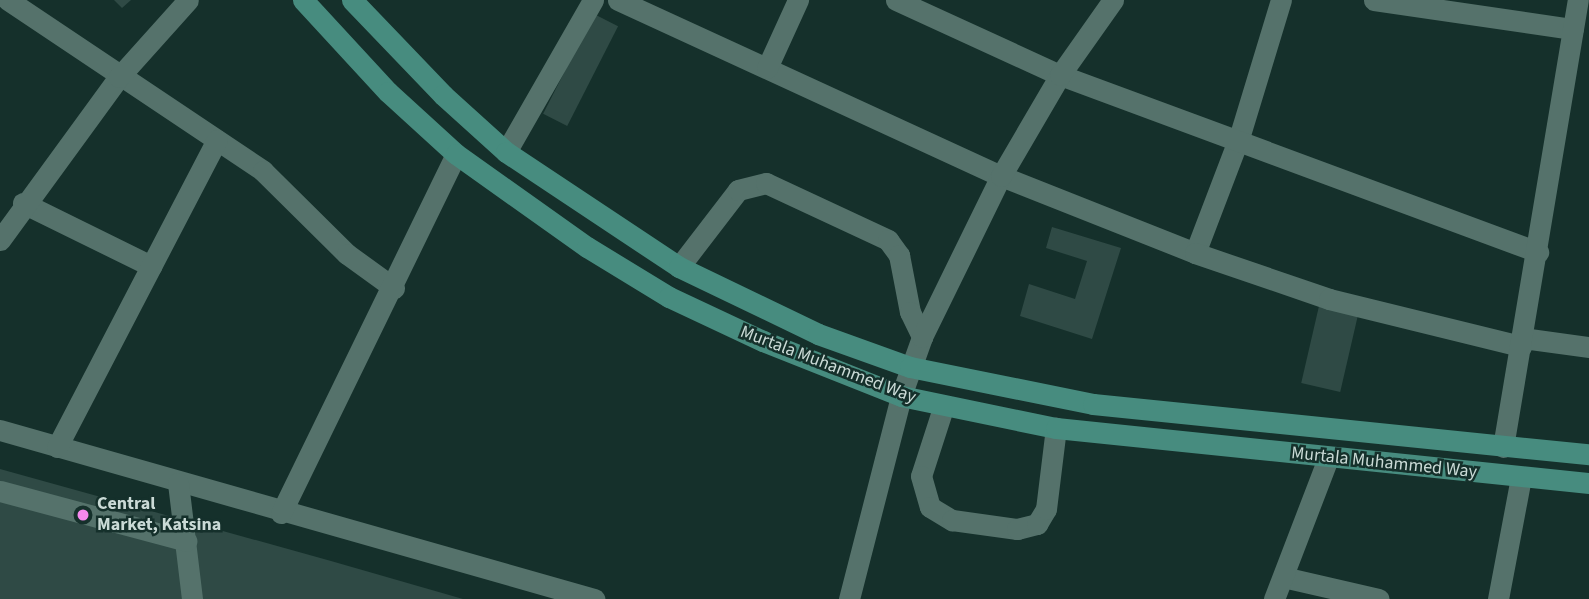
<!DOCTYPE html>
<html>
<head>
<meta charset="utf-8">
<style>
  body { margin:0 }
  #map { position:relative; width:1589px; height:599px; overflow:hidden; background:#15302b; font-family:"Source Sans 3",sans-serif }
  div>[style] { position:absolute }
  .building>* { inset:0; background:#2f4a45; transform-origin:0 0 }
  .minor>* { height:21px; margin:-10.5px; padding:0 10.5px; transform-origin:10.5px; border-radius:10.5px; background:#55726b }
  .major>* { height:21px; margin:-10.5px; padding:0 10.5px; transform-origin:10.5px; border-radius:10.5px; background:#478c7f }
  .dots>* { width:19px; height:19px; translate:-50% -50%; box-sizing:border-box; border:4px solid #15302b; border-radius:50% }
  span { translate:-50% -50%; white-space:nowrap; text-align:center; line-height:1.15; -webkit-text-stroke:5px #15302b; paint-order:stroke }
  .street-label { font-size:18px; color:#cadad6 }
  .poi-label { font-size:18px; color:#cadad6; font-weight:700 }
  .left { translate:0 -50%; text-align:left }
</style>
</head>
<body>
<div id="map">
  <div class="building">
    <i style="clip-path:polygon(114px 0,131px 0,122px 8px)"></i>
    <i style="left:594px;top:14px;width:27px;height:112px;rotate:27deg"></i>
    <i style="clip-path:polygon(1052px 227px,1121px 248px,1092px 339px,1020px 316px,1029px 284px,1075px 299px,1087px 261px,1046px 248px)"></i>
    <i style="left:1319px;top:306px;width:40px;height:79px;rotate:13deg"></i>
    <i style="clip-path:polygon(0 469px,331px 561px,463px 599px,0 599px)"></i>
  </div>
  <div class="minor">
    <i style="left:8px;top:0;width:307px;rotate:33.8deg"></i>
    <i style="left:263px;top:171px;width:118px;rotate:44.7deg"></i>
    <i style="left:347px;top:254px;width:58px;rotate:35.9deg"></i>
    <i style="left:618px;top:0;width:422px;rotate:24.7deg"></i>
    <i style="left:1001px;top:176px;width:209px;rotate:21.6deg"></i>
    <i style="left:1195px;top:253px;width:123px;rotate:-69.1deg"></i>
    <i style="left:1239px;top:138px;width:144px;rotate:-73.1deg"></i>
    <i style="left:896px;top:0;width:180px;rotate:24.6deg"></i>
    <i style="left:1060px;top:75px;width:510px;rotate:20.32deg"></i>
    <i style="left:1374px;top:0;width:201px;rotate:8.3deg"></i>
    <i style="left:767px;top:68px;width:75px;rotate:-65.5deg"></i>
    <i style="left:506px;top:152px;width:175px;rotate:-60.2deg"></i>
    <i style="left:23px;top:203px;width:143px;rotate:26.2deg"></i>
    <i style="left:0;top:240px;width:202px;rotate:-53.9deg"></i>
    <i style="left:119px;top:77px;width:103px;rotate:-48.1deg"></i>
    <i style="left:1195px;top:253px;width:142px;rotate:18.9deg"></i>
    <i style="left:1329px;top:299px;width:198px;rotate:13.8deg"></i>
    <i style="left:679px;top:267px;width:97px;rotate:-52.5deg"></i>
    <i style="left:738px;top:190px;width:29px;rotate:-14deg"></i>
    <i style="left:766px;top:183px;width:135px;rotate:25deg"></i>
    <i style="left:888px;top:240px;width:19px;rotate:54deg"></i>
    <i style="left:899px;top:255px;width:58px;rotate:79.1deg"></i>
    <i style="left:910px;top:312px;width:28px;rotate:64deg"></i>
    <i style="left:1522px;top:338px;width:68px;rotate:7.7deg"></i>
    <i style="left:943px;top:408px;width:71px;rotate:107.9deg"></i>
    <i style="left:921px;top:476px;width:32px;rotate:74deg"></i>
    <i style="left:930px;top:507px;width:26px;rotate:31deg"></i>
    <i style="left:952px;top:520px;width:66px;rotate:7.9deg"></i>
    <i style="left:1017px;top:529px;width:21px;rotate:-14deg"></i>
    <i style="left:1037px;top:524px;width:17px;rotate:-59deg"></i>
    <i style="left:1046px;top:509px;width:82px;rotate:-83deg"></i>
    <i style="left:0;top:430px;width:618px;rotate:15.88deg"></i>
    <i style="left:57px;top:447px;width:346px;rotate:-62.5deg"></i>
    <i style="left:1503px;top:447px;width:453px;rotate:-80.5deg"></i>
    <i style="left:178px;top:483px;width:117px;rotate:83.1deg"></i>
    <i style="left:0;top:491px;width:193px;rotate:15deg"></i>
    <i style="left:281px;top:513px;width:399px;rotate:-64deg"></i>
    <i style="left:1283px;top:577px;width:98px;rotate:12.9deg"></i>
    <i style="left:849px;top:599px;width:210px;rotate:-75.6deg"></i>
    <i style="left:901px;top:396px;width:63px;rotate:-70.4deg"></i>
    <i style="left:922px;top:337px;width:179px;rotate:-63.9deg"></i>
    <i style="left:1001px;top:176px;width:117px;rotate:-59.7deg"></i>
    <i style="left:1060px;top:75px;width:92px;rotate:-54.8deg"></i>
    <i style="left:1274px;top:599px;width:151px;rotate:-69deg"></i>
    <i style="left:1498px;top:599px;width:124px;rotate:-79.3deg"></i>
  </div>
  <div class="major">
    <i style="left:303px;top:0;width:125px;rotate:47.3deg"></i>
    <i style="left:388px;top:92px;width:92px;rotate:42.4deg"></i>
    <i style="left:456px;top:154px;width:161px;rotate:35.4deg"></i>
    <i style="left:587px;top:247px;width:96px;rotate:31.4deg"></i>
    <i style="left:669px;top:297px;width:104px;rotate:25.1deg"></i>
    <i style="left:763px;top:341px;width:149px;rotate:21.7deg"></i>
    <i style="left:901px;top:396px;width:158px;rotate:11.7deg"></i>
    <i style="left:1056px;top:428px;width:536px;rotate:5.89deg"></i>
    <i style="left:352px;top:0;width:132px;rotate:46.2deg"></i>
    <i style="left:443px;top:95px;width:85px;rotate:42.1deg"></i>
    <i style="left:506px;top:152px;width:208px;rotate:33.6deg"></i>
    <i style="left:679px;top:267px;width:154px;rotate:25.7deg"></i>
    <i style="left:818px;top:334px;width:98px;rotate:19.7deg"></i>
    <i style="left:910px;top:367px;width:187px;rotate:11.4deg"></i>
    <i style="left:1093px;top:404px;width:499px;rotate:5.8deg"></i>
  </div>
  <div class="dots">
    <i style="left:83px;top:515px;background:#f689ee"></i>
  </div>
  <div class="street-label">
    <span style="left:828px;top:365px;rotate:21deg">Murtala Muhammed Way</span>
    <span style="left:1384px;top:463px;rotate:6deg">Murtala Muhammed Way</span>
  </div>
  <div class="poi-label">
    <span class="left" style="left:97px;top:515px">Central<br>Market, Katsina</span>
  </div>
</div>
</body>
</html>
